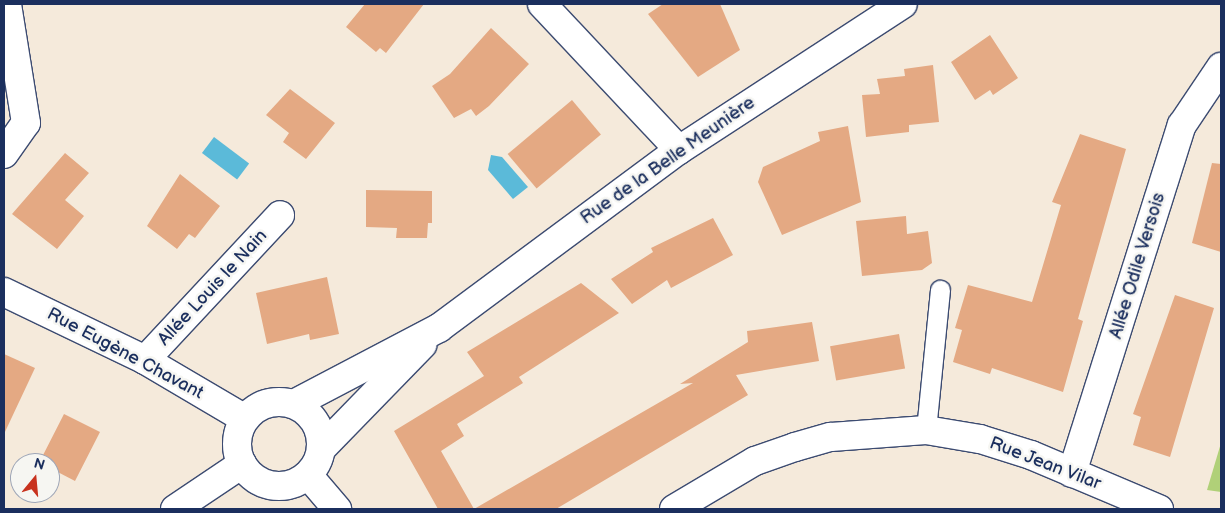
<!DOCTYPE html>
<html>
<head>
<meta charset="utf-8">
<style>
  body { margin:0 }
  #map { position:relative; width:1225px; height:513px; overflow:hidden; background:#f5eadb; font-family:"Balsamiq Sans",sans-serif }
  div>[style] { position:absolute }
  .green>* { inset:0; background:#b0d078 }
  .water>* { inset:0; background:#5bbad9; transform-origin:0 0 }
  .building>* { inset:0; background:#e4a983; transform-origin:0 0 }
  .roads { filter:drop-shadow(1px 0 #3c4b71) drop-shadow(-1px 0 #3c4b71) drop-shadow(0 1px #3c4b71) drop-shadow(0 -1px #3c4b71) }
  .lane>* { height:19px; margin:-9.5px; padding:0 9.5px; transform-origin:9.5px; border-radius:9.5px; background:#fff }
  .street>* { height:28px; margin:-14px; padding:0 14px; transform-origin:14px; border-radius:14px; background:#fff }
  .secondary>* { height:28px; margin:-14px; padding:0 14px; transform-origin:14px; border-radius:14px; background:#fff }
  .secondary>.ring { margin:-14px; padding:0; box-sizing:content-box; background:none; border:28px solid #fff; border-radius:50% }
  span { translate:-50% -50%; white-space:nowrap; text-align:center; line-height:1.15; -webkit-text-stroke:5px #f6f6f2; paint-order:stroke }
  .street-label { font-size:18px; color:#1b2f5e }
  .frame { position:absolute; inset:0; border:5px solid #1b2f5e; pointer-events:none }
  .north { position:absolute; left:10px; top:453px; width:50px; height:50px; box-sizing:border-box; background:#f6f6f2; border:1px solid #9ea6b7; border-radius:50%; rotate:17deg; font-size:14px; font-weight:700; line-height:20px; text-align:center; color:#1b2f5e }
  .north::after { content:''; display:block; margin:auto; width:18px; height:22px; background:#c8321e; clip-path:polygon(50% 0,100% 100%,50% 72%,0 100%) }
</style>
</head>
<body>
<div id="map">
  <div class="green">
    <i style="clip-path:polygon(1221px 443px,1221px 492px,1207px 490px)"></i>
  </div>
  <div class="water">
    <i style="left:214px;top:137px;width:44px;height:20px;rotate:37deg"></i>
    <i style="clip-path:polygon(491px 155px,502px 157px,528px 187px,513px 199px,488px 170px)"></i>
  </div>
  <div class="building">
    <i style="clip-path:polygon(365px 4px,424px 4px,386px 53px,380px 48px,376px 52px,346px 27px)"></i>
    <i style="clip-path:polygon(663px 4px,720px 4px,740px 50px,698px 77px,648px 14px)"></i>
    <i style="clip-path:polygon(491px 28px,529px 64px,489px 106px,476px 116px,471px 109px,454px 118px,432px 86px,450px 74px)"></i>
    <i style="clip-path:polygon(990px 35px,1018px 78px,993px 95px,990px 90px,975px 100px,951px 62px)"></i>
    <i style="clip-path:polygon(933px 65px,939px 122px,909px 125px,909px 132px,866px 137px,862px 95px,880px 94px,877px 79px,905px 76px,904px 69px)"></i>
    <i style="clip-path:polygon(290px 89px,335px 123px,306px 159px,283px 142px,289px 133px,266px 115px)"></i>
    <i style="left:572px;top:100px;width:45px;height:84px;rotate:50deg"></i>
    <i style="clip-path:polygon(848px 126px,861px 202px,782px 235px,758px 182px,763px 167px,820px 141px,818px 132px)"></i>
    <i style="clip-path:polygon(1080px 134px,1126px 149px,1078px 319px,1083px 321px,1063px 392px,992px 368px,990px 374px,953px 362px,962px 330px,955px 328px,968px 285px,1032px 302px,1061px 205px,1052px 202px)"></i>
    <i style="clip-path:polygon(65px 153px,89px 173px,65px 200px,84px 216px,57px 249px,12px 214px)"></i>
    <i style="clip-path:polygon(1212px 163px,1221px 164px,1221px 252px,1192px 243px)"></i>
    <i style="clip-path:polygon(180px 174px,220px 206px,195px 238px,189px 234px,177px 249px,147px 226px)"></i>
    <i style="clip-path:polygon(366px 190px,432px 191px,432px 223px,428px 223px,427px 238px,396px 238px,397px 228px,366px 227px)"></i>
    <i style="clip-path:polygon(906px 216px,907px 234px,928px 231px,932px 263px,922px 270px,862px 276px,856px 221px)"></i>
    <i style="clip-path:polygon(713px 218px,733px 255px,671px 288px,667px 280px,632px 304px,611px 279px,653px 252px,651px 248px)"></i>
    <i style="clip-path:polygon(327px 277px,339px 334px,310px 340px,309px 334px,267px 344px,256px 293px)"></i>
    <i style="clip-path:polygon(581px 283px,619px 313px,519px 377px,523px 383px,457px 424px,464px 436px,441px 451px,474px 509px,693px 383px,680px 384px,748px 342px,747px 331px,812px 322px,819px 361px,736px 375px,748px 395px,556px 509px,438px 509px,394px 431px,484px 376px,467px 352px)"></i>
    <i style="clip-path:polygon(1175px 295px,1214px 308px,1170px 457px,1133px 445px,1141px 417px,1133px 414px)"></i>
    <i style="left:899px;top:334px;width:35px;height:70px;rotate:80deg"></i>
    <i style="clip-path:polygon(4px 354px,35px 368px,4px 434px)"></i>
    <i style="clip-path:polygon(64px 414px,100px 432px,75px 481px,50px 468px,50px 463px,39px 463px)"></i>
  </div>
  <div class="roads">
    <div class="lane">
      <i style="left:926px;top:430px;width:141px;rotate:-84.3deg"></i>
    </div>
    <div class="street">
      <i style="left:542px;top:4px;width:200px;rotate:46.8deg"></i>
      <i style="left:4px;top:154px;width:38px;rotate:-55deg"></i>
      <i style="left:26px;top:123px;width:121px;rotate:-99.1deg"></i>
      <i style="left:4px;top:292px;width:157px;rotate:25.7deg"></i>
      <i style="left:145px;top:360px;width:116px;rotate:30.5deg"></i>
      <i style="left:145px;top:360px;width:198px;rotate:-47deg"></i>
      <i style="left:1072px;top:473px;width:365px;rotate:-72.5deg"></i>
      <i style="left:1182px;top:125px;width:70px;rotate:-56.1deg"></i>
      <i style="left:308px;top:475px;width:45px;rotate:49.5deg"></i>
      <i style="left:674px;top:509px;width:94px;rotate:-30.7deg"></i>
      <i style="left:755px;top:461px;width:42px;rotate:-19.3deg"></i>
      <i style="left:795px;top:447px;width:37px;rotate:-16deg"></i>
      <i style="left:831px;top:437px;width:95px;rotate:-4.2deg"></i>
      <i style="left:926px;top:430px;width:55px;rotate:9.5deg"></i>
      <i style="left:980px;top:439px;width:53px;rotate:17.4deg"></i>
      <i style="left:1031px;top:455px;width:139px;rotate:22.9deg"></i>
    </div>
    <div class="secondary">
      <i class="ring" style="left:237px;top:402px;width:56px;height:56px"></i>
      <i style="left:294px;top:404px;width:164px;rotate:-27.7deg"></i>
      <i style="left:439px;top:328px;width:299px;rotate:-36.6deg"></i>
      <i style="left:679px;top:150px;width:267px;rotate:-33.1deg"></i>
      <i style="left:322px;top:448px;width:144px;rotate:-45.8deg"></i>
      <i style="left:175px;top:509px;width:81px;rotate:-33.9deg"></i>
    </div>
  </div>
  <div class="street-label">
    <span style="left:668px;top:161px;rotate:-35deg">Rue de la Belle Meunière</span>
    <span style="left:1138px;top:266px;rotate:-73deg">Allée Odile Versois</span>
    <span style="left:213px;top:288px;rotate:-47deg">Allée Louis le Nain</span>
    <span style="left:125px;top:354px;rotate:28deg">Rue Eugène Chavant</span>
    <span style="left:1045px;top:464px;rotate:21deg">Rue Jean Vilar</span>
  </div>
  <div class="frame"></div>
  <div class="north">N</div>
</div>
</body>
</html>
